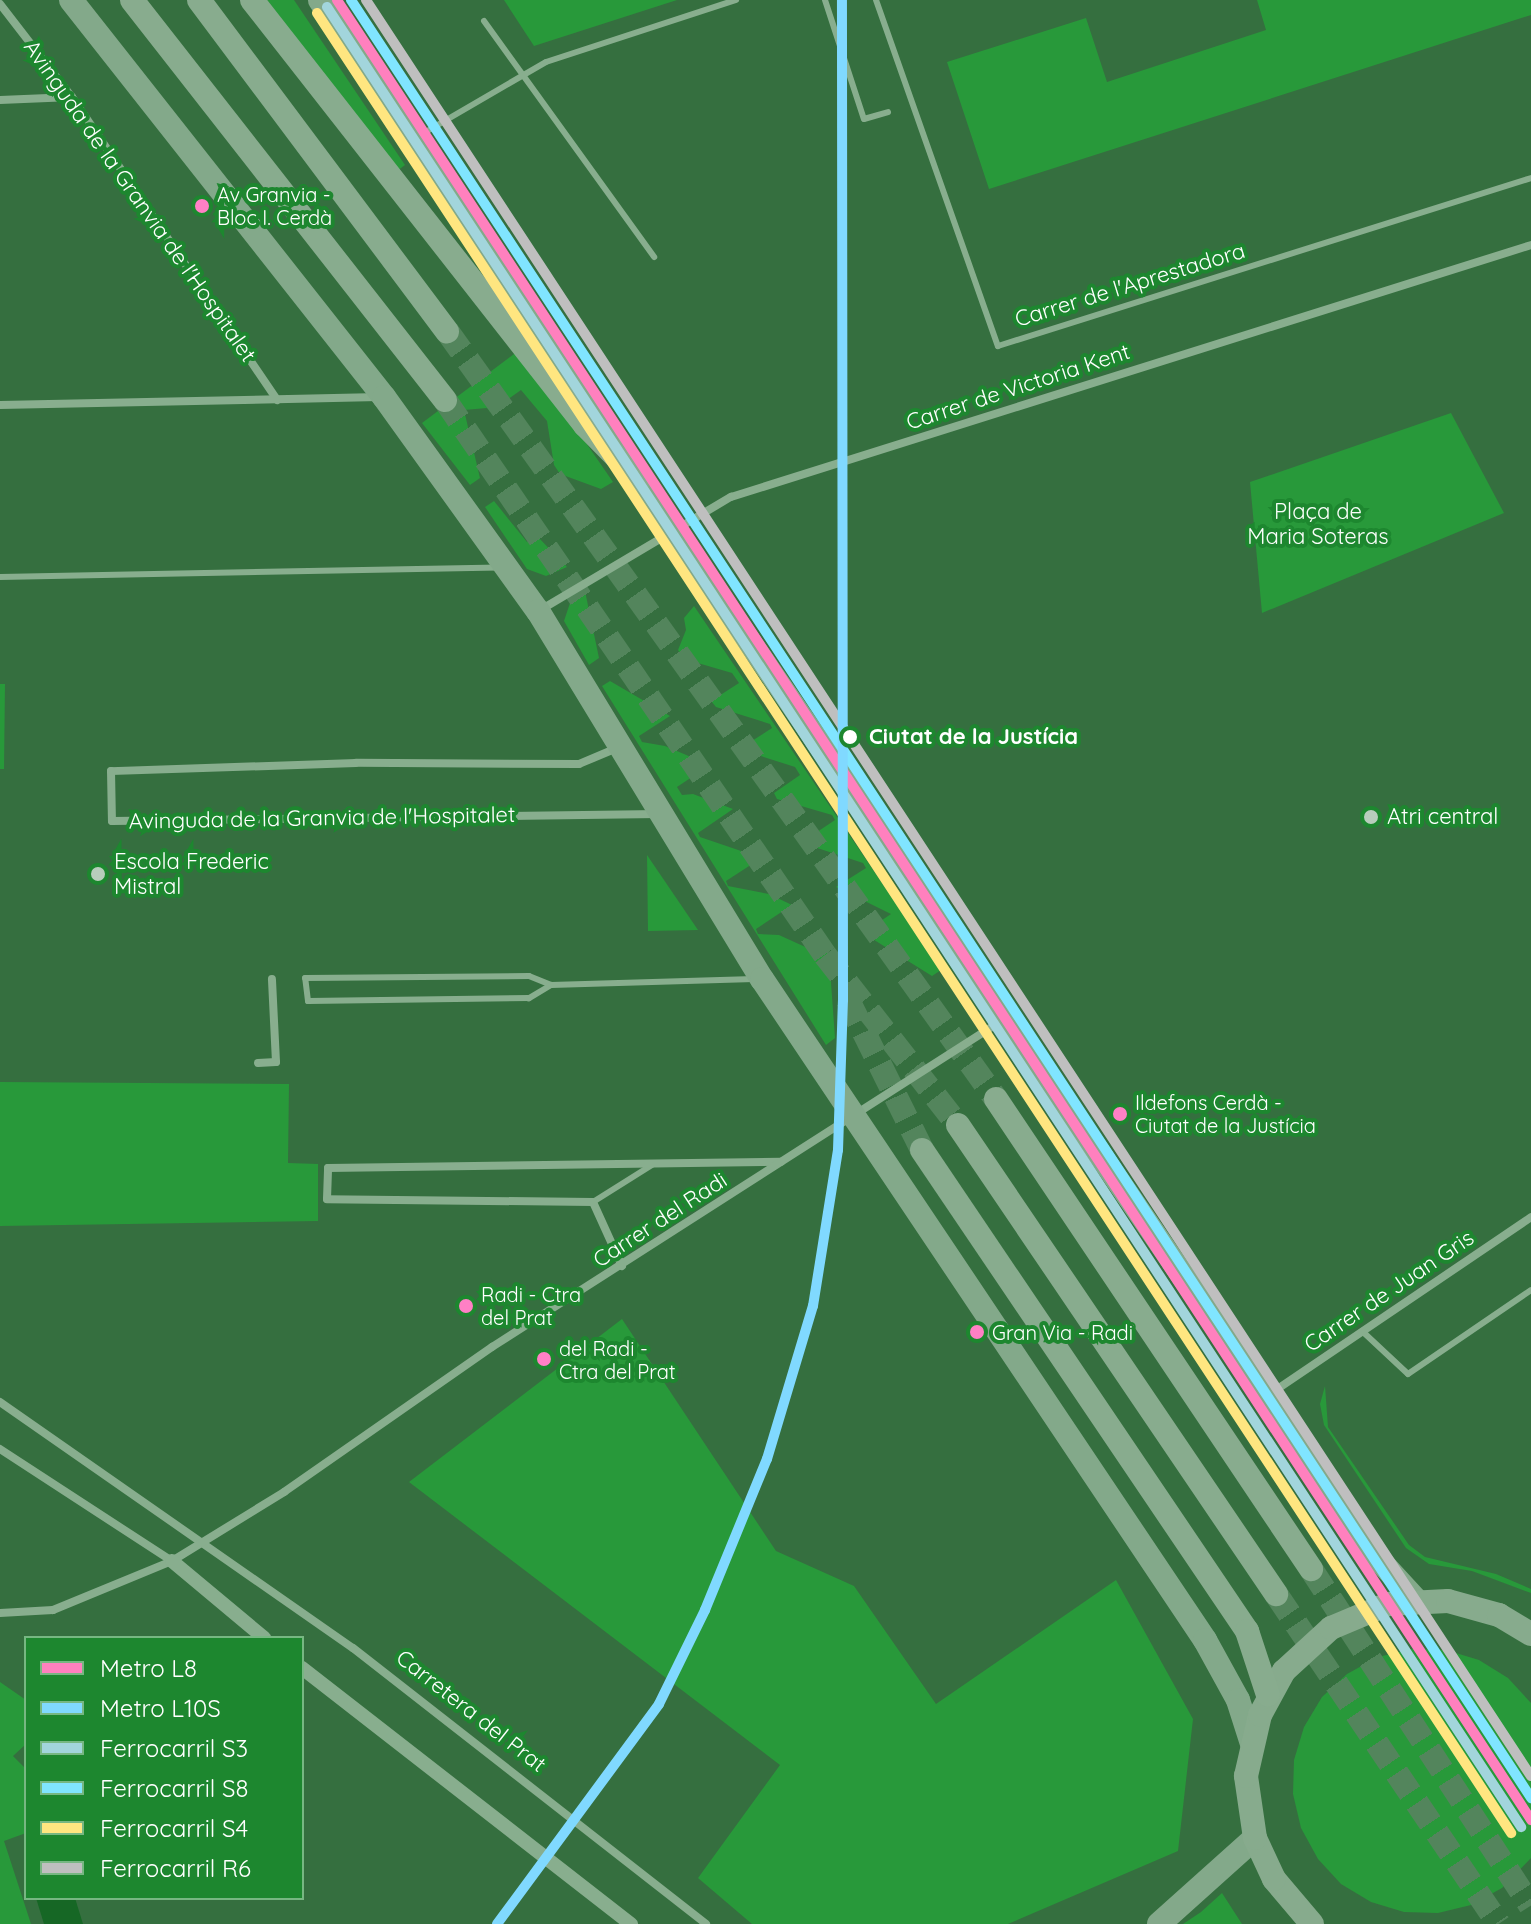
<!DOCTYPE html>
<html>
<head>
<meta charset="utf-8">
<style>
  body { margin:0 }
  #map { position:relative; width:1531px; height:1924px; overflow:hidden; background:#356f3f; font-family:Quicksand,sans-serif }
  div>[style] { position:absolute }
  .green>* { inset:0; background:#28993a }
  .water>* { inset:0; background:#166725 }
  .trunk-tunnel>* { height:24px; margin-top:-12px; transform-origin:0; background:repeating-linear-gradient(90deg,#53855c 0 24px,transparent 0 36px) }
  .service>* { height:6px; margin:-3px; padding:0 3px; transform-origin:3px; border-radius:3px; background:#88ae8e }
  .minor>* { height:8px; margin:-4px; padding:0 4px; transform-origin:4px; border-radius:4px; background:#88ae8e }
  .tertiary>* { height:14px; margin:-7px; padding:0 7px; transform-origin:7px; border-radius:7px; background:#88ae8e }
  .secondary>* { height:24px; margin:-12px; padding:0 12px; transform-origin:12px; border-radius:12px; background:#83a98a }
  .primary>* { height:24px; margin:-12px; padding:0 12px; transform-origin:12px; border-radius:12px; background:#87ab8d }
  .trunk>* { height:24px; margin:-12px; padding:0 12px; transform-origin:12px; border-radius:12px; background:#88ac8e }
  .rail-1>* { height:10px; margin:-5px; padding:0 5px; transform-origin:5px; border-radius:5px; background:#a2d5dc }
  .rail-2>* { height:10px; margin:-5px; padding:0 5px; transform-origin:5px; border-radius:5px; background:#80e5ff }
  .rail-3>* { height:10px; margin:-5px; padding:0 5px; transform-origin:5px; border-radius:5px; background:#ffe680 }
  .rail-4>* { height:10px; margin:-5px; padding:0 5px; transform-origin:5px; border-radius:5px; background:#bfbfbf }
  .metro-1>* { height:10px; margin:-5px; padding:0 5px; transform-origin:5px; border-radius:5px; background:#ff80be }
  .metro-2>* { height:10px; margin:-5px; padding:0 5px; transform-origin:5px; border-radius:5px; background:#80d9ff }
  .dots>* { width:22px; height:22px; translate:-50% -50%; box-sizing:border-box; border:4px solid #1d872f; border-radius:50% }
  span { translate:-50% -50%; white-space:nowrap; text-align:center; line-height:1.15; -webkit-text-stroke:8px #1d872f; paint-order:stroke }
  .bus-label { font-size:20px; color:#fff }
  .left { translate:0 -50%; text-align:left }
  .street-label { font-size:22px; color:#fff }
  .park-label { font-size:22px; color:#fafefa }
  .stop-label { font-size:22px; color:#fff; font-weight:700 }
  .poi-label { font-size:22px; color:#fff }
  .legend { position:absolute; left:24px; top:1636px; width:280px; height:264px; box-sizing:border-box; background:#1d872f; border:2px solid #77b782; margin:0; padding:10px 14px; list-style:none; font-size:24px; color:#fff }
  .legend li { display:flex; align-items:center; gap:16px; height:40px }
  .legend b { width:40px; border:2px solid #77b782 }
</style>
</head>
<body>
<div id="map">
  <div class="green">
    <i style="clip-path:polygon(267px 0,294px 0,405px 165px,397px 171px)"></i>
    <i style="clip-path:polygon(504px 0,677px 0,534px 46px)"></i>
    <i style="clip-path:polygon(1257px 0,1531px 0,1531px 15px,989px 189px,947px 62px,1086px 18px,1107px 82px,1266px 30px)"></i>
    <i style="clip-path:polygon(518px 351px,582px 437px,613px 482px,601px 489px,560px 474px,554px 465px,547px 421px,521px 390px,490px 412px,487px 408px,464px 410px,480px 478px,470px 485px,422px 423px)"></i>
    <i style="clip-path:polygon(1451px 413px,1504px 513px,1262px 613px,1250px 482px)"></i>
    <i style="clip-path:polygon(494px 501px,527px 542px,537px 536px,567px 567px,546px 576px,527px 569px,485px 507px)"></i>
    <i style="clip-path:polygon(585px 591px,599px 658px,589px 665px,564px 621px,570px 603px)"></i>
    <i style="clip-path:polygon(694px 606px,941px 970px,932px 976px,863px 933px,891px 914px,836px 887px,866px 868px,863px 863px,808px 845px,805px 840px,835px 820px,832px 815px,777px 799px,774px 793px,800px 775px,795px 767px,748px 752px,744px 746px,772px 728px,770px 724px,716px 707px,711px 701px,739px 683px,732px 673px,684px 659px,678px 650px,686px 630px,684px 618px)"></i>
    <i style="clip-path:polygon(610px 681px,670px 716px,639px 736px,642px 742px,665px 746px,710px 765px,677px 787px,682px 795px,693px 794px,733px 809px,698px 833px,700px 837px,747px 853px,760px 852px,763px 857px,726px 881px,728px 886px,769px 894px,792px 905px,756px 929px,758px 934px,779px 935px,812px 950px,824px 948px,829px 955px,835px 1038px,826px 1045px,602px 686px)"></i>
    <i style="clip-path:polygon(0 684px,5px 684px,4px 769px,0 769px)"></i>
    <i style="clip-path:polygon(647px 855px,698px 930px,648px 931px)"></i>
    <i style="clip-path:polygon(0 1082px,289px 1084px,288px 1163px,318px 1164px,318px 1221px,0 1226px)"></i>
    <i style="clip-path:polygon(622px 1319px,776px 1551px,854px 1586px,936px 1704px,1116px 1580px,1193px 1719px,1178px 1851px,1008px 1924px,752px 1924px,698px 1878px,780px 1765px,409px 1482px)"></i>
    <i style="clip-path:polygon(1325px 1386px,1328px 1427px,1409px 1545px,1425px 1557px,1496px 1574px,1531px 1589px,1531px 1593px,1472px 1571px,1429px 1564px,1406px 1548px,1324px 1425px,1320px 1404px)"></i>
    <i style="clip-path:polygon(1412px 1649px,1446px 1650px,1479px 1660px,1508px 1678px,1531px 1703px,1531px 1858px,1502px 1888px,1471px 1905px,1438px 1913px,1404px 1912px,1371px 1902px,1341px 1884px,1318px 1859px,1301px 1828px,1293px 1794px,1294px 1760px,1304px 1727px,1322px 1697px,1347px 1674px,1378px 1657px)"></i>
    <i style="clip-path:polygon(0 1682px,26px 1700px,26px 1744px,13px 1756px,26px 1769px,26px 1833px,4px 1841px,31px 1924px,0 1924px)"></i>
    <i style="clip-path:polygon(1222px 1893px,1242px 1924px,1183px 1924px,1201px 1912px)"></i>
  </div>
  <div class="water">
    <i style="clip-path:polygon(36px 1898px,75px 1898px,83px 1924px,44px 1924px)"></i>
  </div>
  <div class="trunk-tunnel">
    <i style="left:447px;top:331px;width:944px;rotate:54.44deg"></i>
    <i style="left:445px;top:400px;width:673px;rotate:55.6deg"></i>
    <i style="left:825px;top:955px;width:216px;rotate:52deg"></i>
    <i style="left:848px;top:1000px;width:167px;rotate:63.7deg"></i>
    <i style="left:1311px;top:1569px;width:402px;rotate:56.9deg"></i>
    <i style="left:1276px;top:1594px;width:398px;rotate:56deg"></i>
  </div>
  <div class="service">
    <i style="left:825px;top:0;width:125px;rotate:71.9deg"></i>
    <i style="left:864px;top:119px;width:25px;rotate:-16deg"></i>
    <i style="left:876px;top:0;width:367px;rotate:70.6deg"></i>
    <i style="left:998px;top:346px;width:559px;rotate:-17.49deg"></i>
    <i style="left:484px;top:21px;width:291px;rotate:54.2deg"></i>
    <i style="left:417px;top:137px;width:149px;rotate:-30.2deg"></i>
    <i style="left:546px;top:62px;width:200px;rotate:-18.1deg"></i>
    <i style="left:0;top:577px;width:499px;rotate:-1.1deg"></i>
    <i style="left:551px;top:985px;width:26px;rotate:149deg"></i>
    <i style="left:529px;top:998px;width:221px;rotate:179.2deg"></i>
    <i style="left:308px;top:1001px;width:23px;rotate:-97deg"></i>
    <i style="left:305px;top:978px;width:224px;rotate:-0.5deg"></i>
    <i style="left:529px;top:976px;width:24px;rotate:22deg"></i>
    <i style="left:551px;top:985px;width:203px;rotate:-1.7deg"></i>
    <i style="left:593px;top:1202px;width:70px;rotate:-32.1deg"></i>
    <i style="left:1362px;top:1331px;width:63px;rotate:43.1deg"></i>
    <i style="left:1408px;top:1374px;width:149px;rotate:-34.3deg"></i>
  </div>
  <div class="minor">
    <i style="left:0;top:4px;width:118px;rotate:52.3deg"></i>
    <i style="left:72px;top:97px;width:366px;rotate:55.9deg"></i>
    <i style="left:0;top:100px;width:72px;rotate:-2.4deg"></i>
    <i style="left:0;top:405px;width:379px;rotate:-1.2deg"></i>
    <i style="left:542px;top:609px;width:220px;rotate:-30.7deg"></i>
    <i style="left:731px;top:497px;width:839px;rotate:-17.48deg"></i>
    <i style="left:617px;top:748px;width:41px;rotate:157.2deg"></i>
    <i style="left:579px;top:764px;width:223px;rotate:-179.7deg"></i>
    <i style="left:356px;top:763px;width:245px;rotate:178.1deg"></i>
    <i style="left:111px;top:771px;width:50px;rotate:88.9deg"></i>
    <i style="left:112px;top:821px;width:547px;rotate:-0.73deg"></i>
    <i style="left:258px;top:1063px;width:18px;rotate:-3deg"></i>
    <i style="left:276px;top:1062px;width:83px;rotate:-92.8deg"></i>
    <i style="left:622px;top:1266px;width:70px;rotate:-114.4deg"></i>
    <i style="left:593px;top:1202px;width:266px;rotate:-179.4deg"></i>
    <i style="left:327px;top:1199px;width:31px;rotate:-88deg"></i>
    <i style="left:328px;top:1168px;width:453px;rotate:-0.8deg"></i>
    <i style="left:1267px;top:1396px;width:319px;rotate:-34.1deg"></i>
    <i style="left:0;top:1402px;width:430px;rotate:34.9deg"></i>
    <i style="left:353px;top:1648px;width:448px;rotate:38deg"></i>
    <i style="left:0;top:1449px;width:205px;rotate:33.1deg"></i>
    <i style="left:0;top:1613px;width:53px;rotate:-3.2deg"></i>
    <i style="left:53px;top:1610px;width:129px;rotate:-22.4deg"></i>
    <i style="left:172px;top:1561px;width:132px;rotate:-31.6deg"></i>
    <i style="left:284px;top:1492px;width:254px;rotate:-34.9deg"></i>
    <i style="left:492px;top:1347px;width:608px;rotate:-32.64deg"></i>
  </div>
  <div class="tertiary">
    <i style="left:172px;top:1561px;width:120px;rotate:39.9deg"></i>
    <i style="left:302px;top:1668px;width:417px;rotate:37.9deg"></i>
  </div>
  <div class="secondary">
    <i style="left:71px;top:0;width:506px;rotate:51.75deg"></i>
    <i style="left:384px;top:397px;width:264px;rotate:54.3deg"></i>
    <i style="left:538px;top:611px;width:431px;rotate:58.7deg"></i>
    <i style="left:762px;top:979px;width:796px;rotate:56.17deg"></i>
    <i style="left:1205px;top:1640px;width:68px;rotate:61.2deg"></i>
    <i style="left:1238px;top:1700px;width:46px;rotate:72.3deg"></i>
    <i style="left:320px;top:0;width:576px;rotate:56.39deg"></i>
    <i style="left:639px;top:480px;width:1297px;rotate:55.65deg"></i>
    <i style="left:1371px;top:1551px;width:68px;rotate:47.4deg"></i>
    <i style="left:1159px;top:1924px;width:129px;rotate:-41.9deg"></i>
  </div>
  <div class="primary">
    <i style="left:1312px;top:1924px;width:59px;rotate:-130.2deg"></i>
    <i style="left:1274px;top:1879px;width:45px;rotate:-114.9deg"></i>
    <i style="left:1255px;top:1838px;width:63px;rotate:-98.3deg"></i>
    <i style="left:1246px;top:1776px;width:63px;rotate:-77.1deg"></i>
    <i style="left:1260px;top:1715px;width:50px;rotate:-61.4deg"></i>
    <i style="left:1284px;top:1671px;width:64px;rotate:-42.5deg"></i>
    <i style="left:1331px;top:1628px;width:62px;rotate:-22.8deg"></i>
    <i style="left:1388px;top:1604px;width:60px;rotate:-2.9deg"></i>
    <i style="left:1448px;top:1601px;width:53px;rotate:15.4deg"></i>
    <i style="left:1499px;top:1615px;width:37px;rotate:31deg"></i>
  </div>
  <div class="trunk">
    <i style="left:132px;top:0;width:508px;rotate:51.96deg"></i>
    <i style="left:199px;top:0;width:414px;rotate:53.2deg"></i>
    <i style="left:252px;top:0;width:540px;rotate:51.92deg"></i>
    <i style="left:585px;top:425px;width:77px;rotate:45.5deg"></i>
    <i style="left:996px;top:1099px;width:566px;rotate:56.17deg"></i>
    <i style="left:958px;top:1125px;width:567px;rotate:55.86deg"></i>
    <i style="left:922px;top:1150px;width:581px;rotate:55.95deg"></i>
    <i style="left:1247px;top:1631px;width:67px;rotate:71.8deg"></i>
  </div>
  <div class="rail-1">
    <i style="left:327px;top:7px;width:2177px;rotate:56.73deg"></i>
  </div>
  <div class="rail-2">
    <i style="left:351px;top:0;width:2151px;rotate:56.72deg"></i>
  </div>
  <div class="rail-3">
    <i style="left:317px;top:13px;width:2177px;rotate:56.73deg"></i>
  </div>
  <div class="rail-4">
    <i style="left:366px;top:0;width:2124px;rotate:56.74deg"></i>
  </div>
  <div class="metro-1">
    <i style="left:337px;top:0;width:2177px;rotate:56.73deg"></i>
  </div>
  <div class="metro-2">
    <i style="left:497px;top:1924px;width:273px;rotate:-53.6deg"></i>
    <i style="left:659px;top:1704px;width:105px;rotate:-63.9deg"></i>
    <i style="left:705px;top:1610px;width:163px;rotate:-67.7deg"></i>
    <i style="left:767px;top:1459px;width:160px;rotate:-73.3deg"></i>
    <i style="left:813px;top:1306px;width:158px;rotate:-80.9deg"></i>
    <i style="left:838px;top:1150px;width:150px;rotate:-88.1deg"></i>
    <i style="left:843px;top:1000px;width:1000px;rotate:-90.06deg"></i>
  </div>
  <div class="dots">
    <i style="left:202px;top:206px;background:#ff80c5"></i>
    <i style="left:850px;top:737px;background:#fff"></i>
    <i style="left:1371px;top:817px;background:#b8cdbc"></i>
    <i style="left:98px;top:874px;background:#b8cdbc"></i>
    <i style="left:1120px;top:1114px;background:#ff80c5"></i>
    <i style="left:466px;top:1306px;background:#ff80c5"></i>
    <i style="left:977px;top:1332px;background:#ff80c5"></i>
    <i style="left:544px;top:1359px;background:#ff80c5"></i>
  </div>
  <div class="bus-label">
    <span class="left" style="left:217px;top:206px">Av Granvia -<br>Bloc I. Cerdà</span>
    <span class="left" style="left:1135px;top:1114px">Ildefons Cerdà -<br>Ciutat de la Justícia</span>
    <span class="left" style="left:481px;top:1306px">Radi - Ctra<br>del Prat</span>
    <span class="left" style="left:992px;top:1332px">Gran Via - Radi</span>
    <span class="left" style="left:559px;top:1360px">del Radi -<br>Ctra del Prat</span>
  </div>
  <div class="street-label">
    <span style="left:140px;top:201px;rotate:55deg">Avinguda de la Granvia de l'Hospitalet</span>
    <span style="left:1130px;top:285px;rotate:-17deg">Carrer de l'Aprestadora</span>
    <span style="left:1018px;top:387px;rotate:-18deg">Carrer de Victoria Kent</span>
    <span style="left:322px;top:818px;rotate:-1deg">Avinguda de la Granvia de l'Hospitalet</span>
    <span style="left:660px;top:1220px;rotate:-33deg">Carrer del Radi</span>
    <span style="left:1389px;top:1291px;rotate:-34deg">Carrer de Juan Gris</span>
    <span style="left:471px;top:1711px;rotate:38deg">Carretera del Prat</span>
  </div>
  <div class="park-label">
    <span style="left:1318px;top:524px">Plaça de<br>Maria Soteras</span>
  </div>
  <div class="stop-label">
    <span class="left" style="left:869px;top:737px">Ciutat de la Justícia</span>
  </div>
  <div class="poi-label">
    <span class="left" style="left:1387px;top:817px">Atri central</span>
    <span class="left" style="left:114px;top:874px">Escola Frederic<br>Mistral</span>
  </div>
  <ul class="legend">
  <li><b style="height:10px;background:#ff80be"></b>Metro L8</li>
  <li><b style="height:10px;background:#80d9ff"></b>Metro L10S</li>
  <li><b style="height:10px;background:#a2d5dc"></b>Ferrocarril S3</li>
  <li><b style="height:10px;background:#80e5ff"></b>Ferrocarril S8</li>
  <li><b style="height:10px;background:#ffe680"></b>Ferrocarril S4</li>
  <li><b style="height:10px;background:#bfbfbf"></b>Ferrocarril R6</li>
  </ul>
</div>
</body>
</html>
